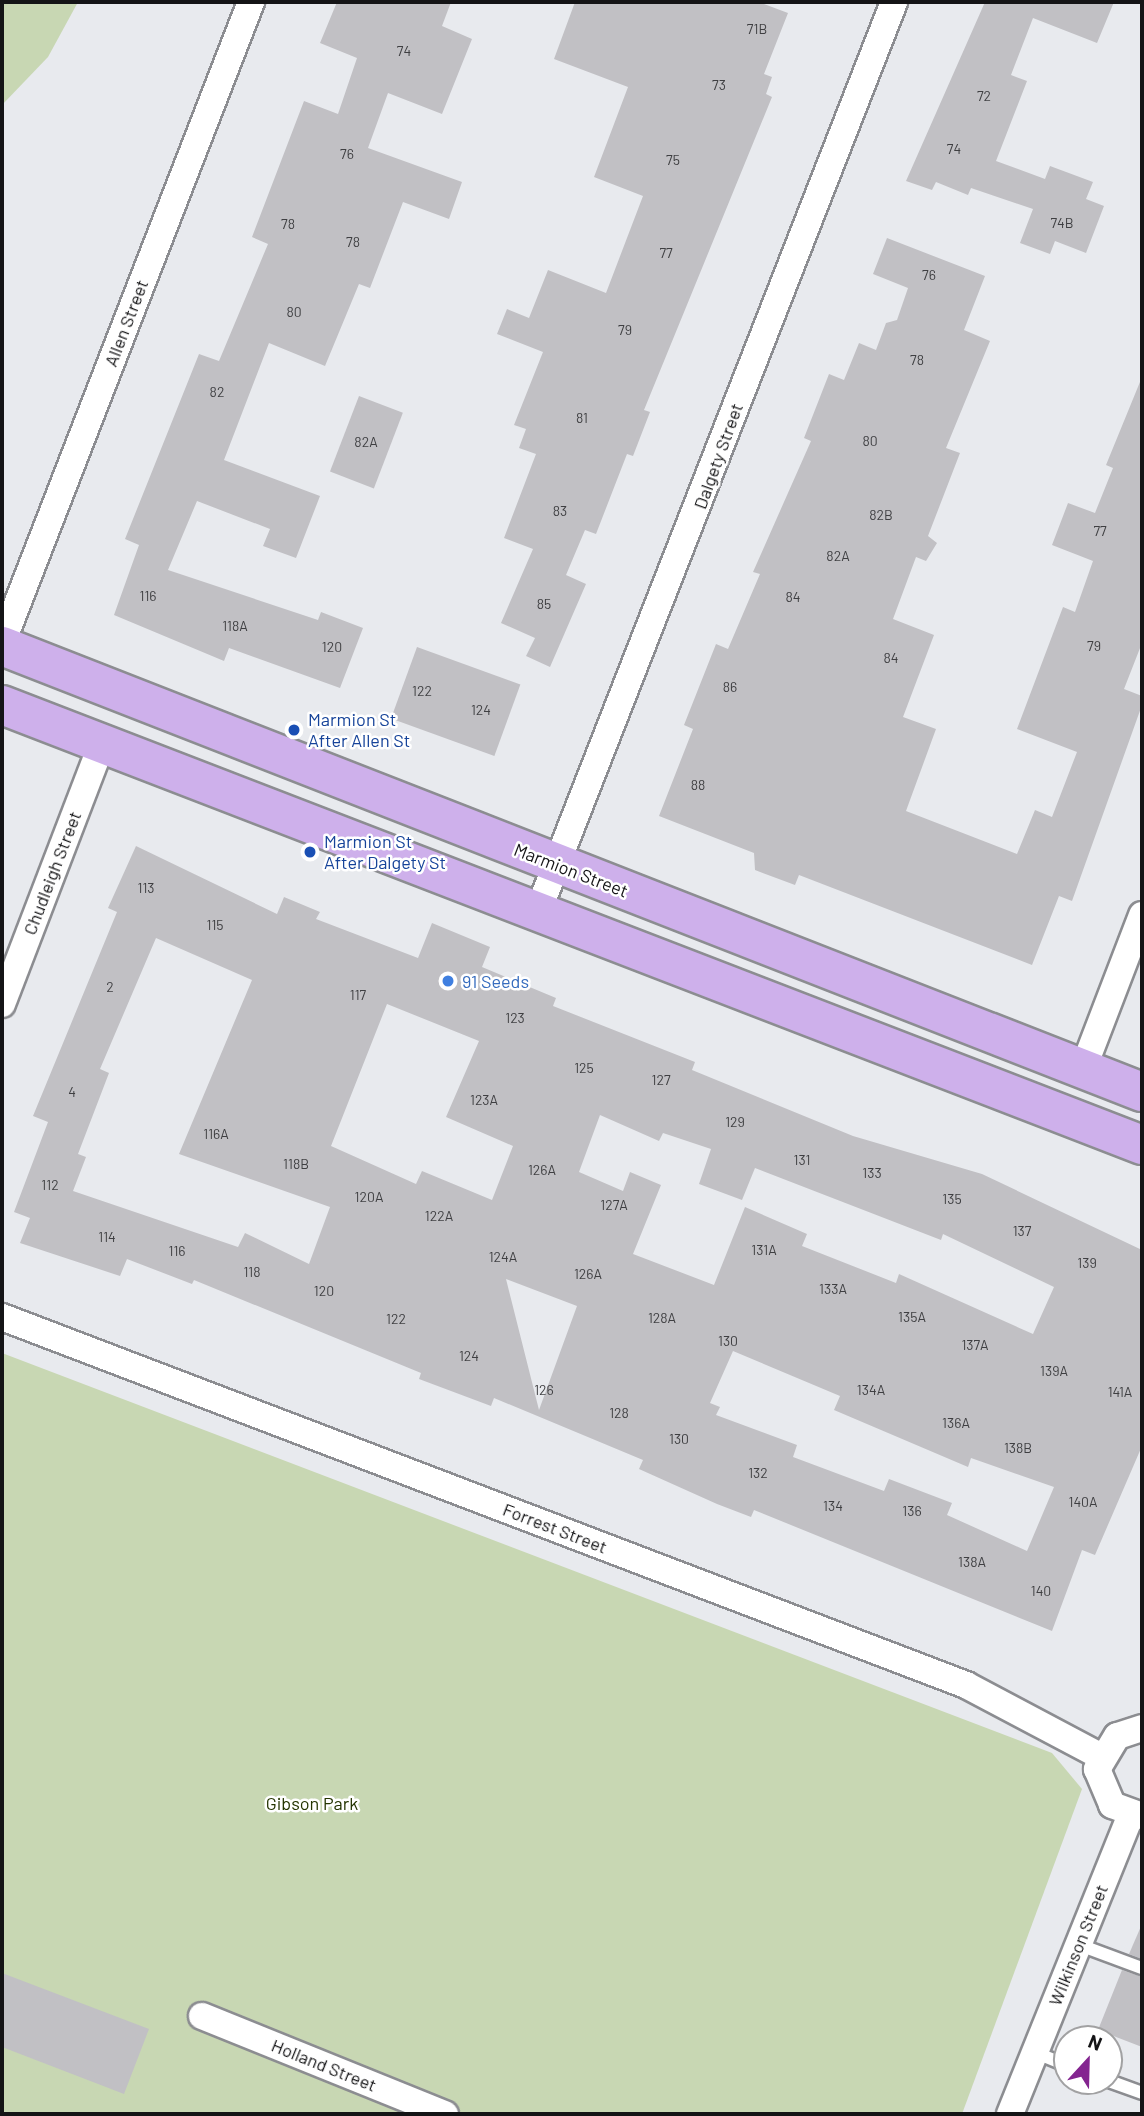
<!DOCTYPE html>
<html>
<head>
<meta charset="utf-8">
<style>
  body { margin:0 }
  #map { position:relative; width:1144px; height:2116px; overflow:hidden; background:#e8eaee; font-family:Barlow,sans-serif }
  div>[style] { position:absolute }
  .green>* { inset:0; background:#c8d7b3 }
  .building>* { inset:0; background:#c1c0c4; transform-origin:0 0 }
  .roads { filter:drop-shadow(2px 0 #8c8d91) drop-shadow(-2px 0 #8c8d91) drop-shadow(0 2px #8c8d91) drop-shadow(0 -2px #8c8d91) }
  .lane>* { height:12px; margin:-6px; padding:0 6px; transform-origin:6px; border-radius:6px; background:#fff }
  .street>* { height:26px; margin:-13px; padding:0 13px; transform-origin:13px; border-radius:13px; background:#fff }
  .primary>* { height:38px; margin:-19px; padding:0 19px; transform-origin:19px; border-radius:19px; background:#ceb0eb }
  .dots>* { width:19px; height:19px; translate:-50% -50%; box-sizing:border-box; border:4px solid #fff; border-radius:50% }
  span { translate:-50% -50%; white-space:nowrap; text-align:center; line-height:1.15; -webkit-text-stroke:5px #fff; paint-order:stroke }
  .number-label { font-size:14px; color:#3f3f42 }
  .number-label span { -webkit-text-stroke-width:0 }
  .street-label { font-size:18px; color:#141416 }
  .transit-label { font-size:18px; color:#164399 }
  .left { translate:0 -50%; text-align:left }
  .shop-label { font-size:18px; color:#366cbe }
  .park-label { font-size:18px; color:#243400 }
  .frame { position:absolute; inset:0; border:4px solid #141416; pointer-events:none }
  .north { position:absolute; left:1053px; top:2025px; width:70px; height:70px; box-sizing:border-box; background:#fff; border:2px solid #a1a1a2; border-radius:50%; rotate:22deg; font-size:19px; font-weight:700; line-height:28px; text-align:center; color:#141416 }
  .north::after { content:''; display:block; margin:auto; width:24px; height:32px; background:#842590; clip-path:polygon(50% 0,100% 100%,50% 72%,0 100%) }
</style>
</head>
<body>
<div id="map">
  <div class="green">
    <i style="clip-path:polygon(2px 2px,78px 2px,48px 57px,2px 105px)"></i>
    <i style="clip-path:polygon(2px 1353px,1052px 1753px,1082px 1789px,962px 2114px,2px 2114px)"></i>
  </div>
  <div class="building">
    <i style="clip-path:polygon(337px 2px,451px 2px,442px 26px,472px 39px,442px 114px,388px 93px,368px 148px,462px 182px,449px 219px,403px 202px,370px 288px,359px 284px,325px 366px,269px 343px,224px 460px,320px 496px,296px 558px,263px 546px,270px 529px,197px 501px,168px 570px,318px 620px,321px 612px,363px 628px,340px 688px,229px 648px,224px 661px,114px 615px,139px 545px,125px 539px,199px 354px,219px 361px,268px 244px,252px 237px,304px 101px,338px 114px,357px 58px,320px 43px)"></i>
    <i style="clip-path:polygon(575px 2px,759px 2px,788px 13px,764px 74px,772px 77px,766px 94px,772px 97px,644px 410px,650px 412px,633px 456px,627px 454px,596px 534px,585px 530px,566px 575px,586px 584px,550px 667px,526px 656px,535px 638px,501px 623px,533px 549px,504px 538px,536px 454px,519px 448px,526px 429px,514px 425px,543px 352px,497px 334px,507px 309px,529px 318px,548px 270px,606px 293px,643px 196px,594px 177px,628px 87px,554px 59px)"></i>
    <i style="clip-path:polygon(985px 2px,1114px 2px,1097px 43px,1033px 18px,1011px 75px,1027px 81px,996px 161px,1045px 179px,1050px 166px,1093px 182px,1086px 199px,1104px 206px,1086px 253px,1055px 241px,1050px 254px,1020px 243px,1033px 209px,971px 188px,968px 195px,936px 182px,932px 190px,906px 181px)"></i>
    <i style="clip-path:polygon(887px 238px,985px 276px,964px 330px,990px 341px,946px 448px,960px 453px,928px 536px,937px 543px,926px 561px,916px 557px,893px 619px,934px 635px,903px 717px,936px 729px,906px 811px,1017px 854px,1035px 810px,1052px 817px,1077px 752px,1017px 729px,1063px 607px,1075px 612px,1093px 561px,1052px 545px,1068px 503px,1095px 513px,1113px 468px,1106px 465px,1142px 377px,1142px 643px,1124px 689px,1142px 696px,1142px 705px,1072px 901px,1059px 896px,1032px 965px,799px 875px,795px 885px,755px 870px,754px 853px,659px 816px,693px 729px,684px 725px,716px 644px,728px 649px,760px 574px,753px 572px,811px 441px,804px 438px,829px 374px,844px 380px,859px 343px,876px 350px,886px 323px,897px 320px,908px 288px,873px 274px)"></i>
    <i style="left:359px;top:396px;width:47px;height:81px;rotate:21deg"></i>
    <i style="left:417px;top:647px;width:110px;height:76px;rotate:20deg"></i>
    <i style="clip-path:polygon(evenodd,136px 846px,277px 914px,284px 897px,320px 912px,316px 919px,418px 958px,432px 923px,490px 947px,482px 967px,556px 998px,553px 1006px,695px 1062px,692px 1070px,853px 1136px,982px 1174px,1142px 1250px,1142px 1446px,1095px 1555px,1082px 1550px,1052px 1631px,754px 1510px,751px 1517px,717px 1504px,639px 1469px,643px 1460px,494px 1398px,491px 1406px,419px 1379px,421px 1373px,194px 1280px,192px 1284px,127px 1259px,120px 1276px,20px 1243px,30px 1218px,14px 1212px,48px 1122px,33px 1116px,117px 912px,108px 908px,136px 846px,156px 938px,252px 980px,179px 1154px,330px 1207px,309px 1264px,245px 1233px,238px 1247px,73px 1191px,86px 1157px,78px 1154px,109px 1073px,100px 1069px,156px 938px,136px 846px,387px 1004px,479px 1041px,446px 1117px,513px 1146px,492px 1200px,422px 1171px,416px 1184px,331px 1146px,387px 1004px,136px 846px,600px 1115px,659px 1141px,663px 1133px,711px 1149px,699px 1184px,742px 1200px,755px 1168px,941px 1240px,943px 1234px,1054px 1287px,1033px 1334px,899px 1274px,896px 1283px,802px 1246px,807px 1234px,745px 1207px,714px 1285px,633px 1254px,661px 1185px,630px 1172px,623px 1191px,579px 1172px,600px 1115px,136px 846px,506px 1279px,577px 1306px,539px 1410px,506px 1279px,136px 846px,733px 1351px,840px 1396px,834px 1410px,968px 1467px,971px 1458px,1054px 1487px,1027px 1551px,947px 1515px,952px 1503px,889px 1479px,884px 1491px,793px 1457px,797px 1445px,716px 1415px,720px 1407px,710px 1403px,733px 1351px)"></i>
    <i style="clip-path:polygon(1142px 1924px,1142px 1959px,1129px 1954px)"></i>
    <i style="clip-path:polygon(1122px 1970px,1142px 1977px,1142px 2047px,1098px 2030px)"></i>
    <i style="clip-path:polygon(2px 1973px,149px 2029px,124px 2094px,2px 2047px)"></i>
  </div>
  <div class="roads">
    <div class="lane">
      <i style="left:1077px;top:1944px;width:69px;rotate:20.3deg"></i>
      <i style="left:1034px;top:2052px;width:35px;rotate:22deg"></i>
      <i style="left:1109px;top:2081px;width:35px;rotate:20deg"></i>
    </div>
    <div class="street">
      <i style="left:2px;top:643px;width:688px;rotate:-68.77deg"></i>
      <i style="left:539px;top:909px;width:974px;rotate:-68.62deg"></i>
      <i style="left:2px;top:1004px;width:280px;rotate:-69deg"></i>
      <i style="left:1083px;top:1069px;width:165px;rotate:-69deg"></i>
      <i style="left:2px;top:1317px;width:1032px;rotate:20.89deg"></i>
      <i style="left:966px;top:1685px;width:152px;rotate:27.9deg"></i>
      <i style="left:1142px;top:1728px;width:26px;rotate:162deg"></i>
      <i style="left:1117px;top:1736px;width:39px;rotate:121deg"></i>
      <i style="left:1097px;top:1769px;width:39px;rotate:67deg"></i>
      <i style="left:1112px;top:1805px;width:32px;rotate:20deg"></i>
      <i style="left:202px;top:2016px;width:262px;rotate:22deg"></i>
      <i style="left:1010px;top:2114px;width:323px;rotate:-68deg"></i>
    </div>
    <div class="primary">
      <i style="left:2px;top:646px;width:1224px;rotate:21.37deg"></i>
      <i style="left:2px;top:705px;width:1222px;rotate:21.1deg"></i>
    </div>
  </div>
  <div class="dots">
    <i style="left:294px;top:730px;background:#1a4fb4"></i>
    <i style="left:310px;top:852px;background:#1a4fb4"></i>
    <i style="left:448px;top:981px;background:#3f7fe0"></i>
  </div>
  <div class="number-label">
    <span style="left:757px;top:29px">71B</span>
    <span style="left:404px;top:51px">74</span>
    <span style="left:719px;top:85px">73</span>
    <span style="left:984px;top:96px">72</span>
    <span style="left:954px;top:149px">74</span>
    <span style="left:347px;top:154px">76</span>
    <span style="left:673px;top:160px">75</span>
    <span style="left:1062px;top:223px">74B</span>
    <span style="left:288px;top:224px">78</span>
    <span style="left:353px;top:242px">78</span>
    <span style="left:666px;top:253px">77</span>
    <span style="left:929px;top:275px">76</span>
    <span style="left:294px;top:312px">80</span>
    <span style="left:625px;top:330px">79</span>
    <span style="left:917px;top:360px">78</span>
    <span style="left:217px;top:392px">82</span>
    <span style="left:582px;top:418px">81</span>
    <span style="left:870px;top:441px">80</span>
    <span style="left:366px;top:442px">82A</span>
    <span style="left:560px;top:511px">83</span>
    <span style="left:881px;top:515px">82B</span>
    <span style="left:1100px;top:531px">77</span>
    <span style="left:838px;top:556px">82A</span>
    <span style="left:148px;top:596px">116</span>
    <span style="left:793px;top:597px">84</span>
    <span style="left:544px;top:604px">85</span>
    <span style="left:235px;top:626px">118A</span>
    <span style="left:1094px;top:646px">79</span>
    <span style="left:332px;top:647px">120</span>
    <span style="left:891px;top:658px">84</span>
    <span style="left:730px;top:687px">86</span>
    <span style="left:422px;top:691px">122</span>
    <span style="left:481px;top:710px">124</span>
    <span style="left:698px;top:785px">88</span>
    <span style="left:146px;top:888px">113</span>
    <span style="left:215px;top:925px">115</span>
    <span style="left:110px;top:987px">2</span>
    <span style="left:358px;top:995px">117</span>
    <span style="left:515px;top:1018px">123</span>
    <span style="left:584px;top:1068px">125</span>
    <span style="left:661px;top:1080px">127</span>
    <span style="left:72px;top:1092px">4</span>
    <span style="left:484px;top:1100px">123A</span>
    <span style="left:735px;top:1122px">129</span>
    <span style="left:216px;top:1134px">116A</span>
    <span style="left:802px;top:1160px">131</span>
    <span style="left:296px;top:1164px">118B</span>
    <span style="left:542px;top:1170px">126A</span>
    <span style="left:872px;top:1173px">133</span>
    <span style="left:50px;top:1185px">112</span>
    <span style="left:369px;top:1197px">120A</span>
    <span style="left:952px;top:1199px">135</span>
    <span style="left:614px;top:1205px">127A</span>
    <span style="left:439px;top:1216px">122A</span>
    <span style="left:1022px;top:1231px">137</span>
    <span style="left:107px;top:1237px">114</span>
    <span style="left:764px;top:1250px">131A</span>
    <span style="left:177px;top:1251px">116</span>
    <span style="left:503px;top:1257px">124A</span>
    <span style="left:1087px;top:1263px">139</span>
    <span style="left:252px;top:1272px">118</span>
    <span style="left:588px;top:1274px">126A</span>
    <span style="left:833px;top:1289px">133A</span>
    <span style="left:324px;top:1291px">120</span>
    <span style="left:912px;top:1317px">135A</span>
    <span style="left:662px;top:1318px">128A</span>
    <span style="left:396px;top:1319px">122</span>
    <span style="left:728px;top:1341px">130</span>
    <span style="left:975px;top:1345px">137A</span>
    <span style="left:469px;top:1356px">124</span>
    <span style="left:1054px;top:1371px">139A</span>
    <span style="left:544px;top:1390px">126</span>
    <span style="left:871px;top:1390px">134A</span>
    <span style="left:1120px;top:1392px">141A</span>
    <span style="left:619px;top:1413px">128</span>
    <span style="left:956px;top:1423px">136A</span>
    <span style="left:679px;top:1439px">130</span>
    <span style="left:1018px;top:1448px">138B</span>
    <span style="left:758px;top:1473px">132</span>
    <span style="left:1083px;top:1502px">140A</span>
    <span style="left:833px;top:1506px">134</span>
    <span style="left:912px;top:1511px">136</span>
    <span style="left:972px;top:1562px">138A</span>
    <span style="left:1041px;top:1591px">140</span>
  </div>
  <div class="street-label">
    <span style="left:126px;top:323px;rotate:-69deg">Allen Street</span>
    <span style="left:718px;top:456px;rotate:-70deg">Dalgety Street</span>
    <span style="left:571px;top:870px;rotate:21deg">Marmion Street</span>
    <span style="left:52px;top:873px;rotate:-69deg">Chudleigh Street</span>
    <span style="left:555px;top:1528px;rotate:21deg">Forrest Street</span>
    <span style="left:1078px;top:1945px;rotate:-68deg">Wilkinson Street</span>
    <span style="left:324px;top:2065px;rotate:22deg">Holland Street</span>
  </div>
  <div class="transit-label">
    <span class="left" style="left:308px;top:730px">Marmion St<br>After Allen St</span>
    <span class="left" style="left:324px;top:852px">Marmion St<br>After Dalgety St</span>
  </div>
  <div class="shop-label">
    <span class="left" style="left:462px;top:981px">91 Seeds</span>
  </div>
  <div class="park-label">
    <span style="left:312px;top:1803px">Gibson Park</span>
  </div>
  <div class="frame"></div>
  <div class="north">N</div>
</div>
</body>
</html>
